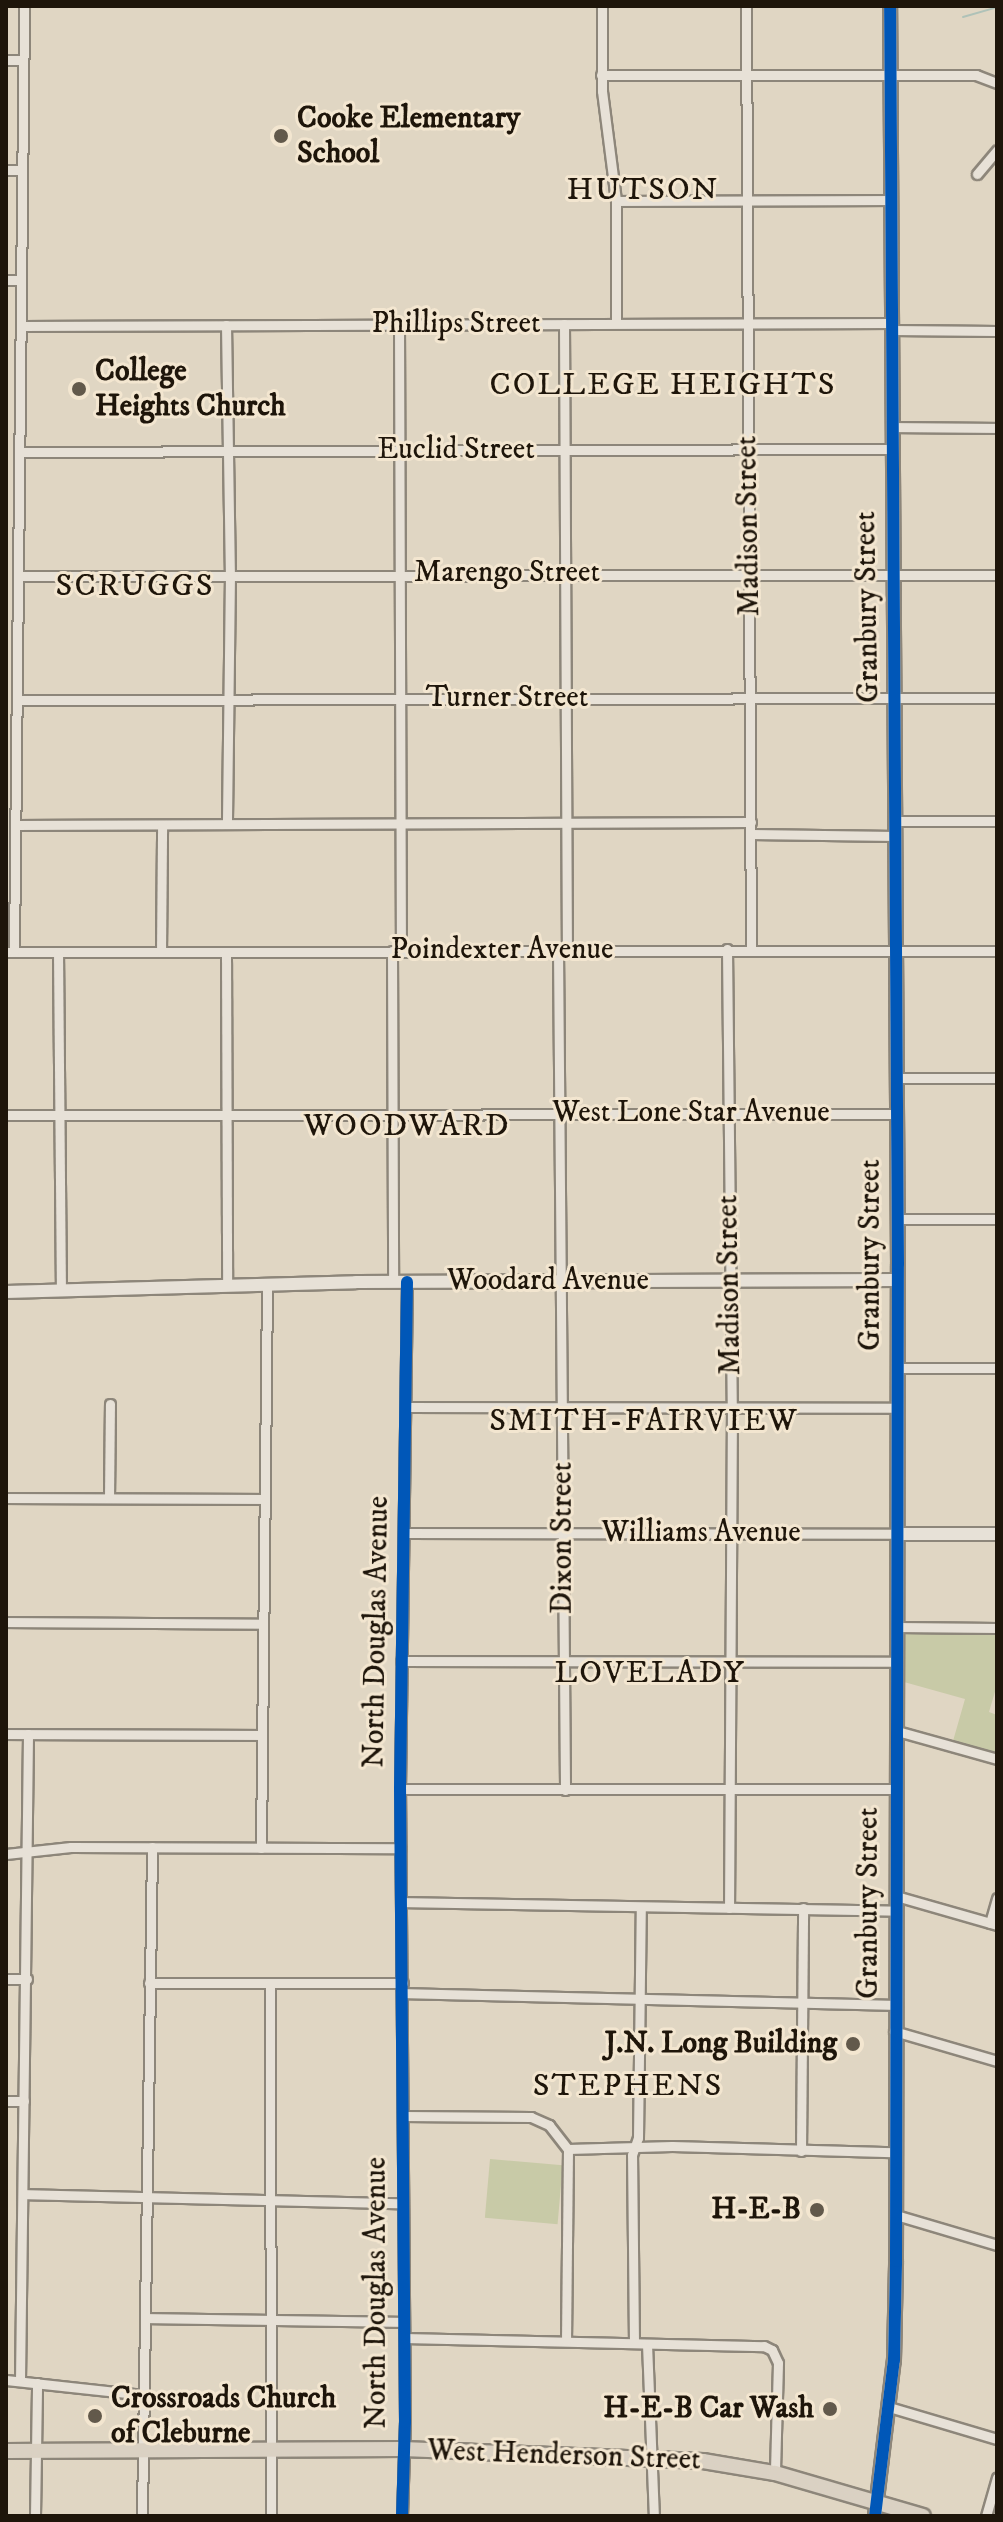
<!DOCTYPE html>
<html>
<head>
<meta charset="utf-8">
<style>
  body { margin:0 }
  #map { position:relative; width:1003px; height:2522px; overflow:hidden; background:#e0d6c3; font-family:"IM FELL DW Pica",serif }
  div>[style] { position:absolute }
  .green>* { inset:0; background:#c8caa7; transform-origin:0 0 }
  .stream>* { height:2px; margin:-1px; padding:0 1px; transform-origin:1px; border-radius:1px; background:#afc2b8 }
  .roads { filter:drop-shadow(2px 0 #8d867a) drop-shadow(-2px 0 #8d867a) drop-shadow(0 2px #8d867a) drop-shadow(0 -2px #8d867a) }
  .street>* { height:9px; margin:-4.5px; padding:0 4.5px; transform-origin:4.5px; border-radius:4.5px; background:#e7e1d7 }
  .secondary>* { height:12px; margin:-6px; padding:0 6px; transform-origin:6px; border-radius:6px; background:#e7e1d7 }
  .primary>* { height:14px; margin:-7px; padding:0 7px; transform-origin:7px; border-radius:7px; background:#dad1c3 }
  .cycleway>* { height:12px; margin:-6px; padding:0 6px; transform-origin:6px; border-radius:6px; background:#0057b8 }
  .dots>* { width:22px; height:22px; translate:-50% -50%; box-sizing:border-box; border:4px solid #f3e6d0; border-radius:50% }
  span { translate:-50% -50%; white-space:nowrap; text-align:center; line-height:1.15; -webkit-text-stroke:6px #f3e6d0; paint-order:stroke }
  .poi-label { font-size:30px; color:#1e150a; font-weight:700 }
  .left { translate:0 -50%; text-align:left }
  .right { translate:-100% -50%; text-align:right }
  .street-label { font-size:30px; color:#1e150a }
  .neighbourhood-label { font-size:32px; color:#1e150a; letter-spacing:2px }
  .frame { position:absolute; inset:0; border:8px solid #1e150a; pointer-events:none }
</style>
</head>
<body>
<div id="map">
  <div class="green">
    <i style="clip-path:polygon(905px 1632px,997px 1632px,997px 1685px,989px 1712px,997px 1715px,997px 1754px,953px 1741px,965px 1699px,904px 1682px)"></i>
    <i style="left:490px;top:2159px;width:73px;height:59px;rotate:5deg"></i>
  </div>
  <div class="stream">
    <i style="left:963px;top:17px;width:35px;rotate:-16deg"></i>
  </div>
  <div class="roads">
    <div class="street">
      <i style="left:602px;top:6px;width:85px;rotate:90deg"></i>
      <i style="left:602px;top:91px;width:111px;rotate:82.7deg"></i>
      <i style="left:616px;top:201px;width:122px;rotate:90deg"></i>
      <i style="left:746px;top:6px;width:943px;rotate:89.7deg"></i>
      <i style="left:6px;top:60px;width:17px"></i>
      <i style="left:601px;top:75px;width:375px"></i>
      <i style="left:976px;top:75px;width:22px;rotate:21deg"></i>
      <i style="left:6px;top:170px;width:16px"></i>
      <i style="left:977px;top:174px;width:31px;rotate:-50deg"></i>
      <i style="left:616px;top:201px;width:275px;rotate:-0.2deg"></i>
      <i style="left:6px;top:280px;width:15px"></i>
      <i style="left:399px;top:324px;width:627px;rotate:89.82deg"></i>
      <i style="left:564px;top:324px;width:626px;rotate:89.73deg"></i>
      <i style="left:226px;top:325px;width:249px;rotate:89.1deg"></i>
      <i style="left:230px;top:574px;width:249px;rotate:90.7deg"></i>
      <i style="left:21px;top:326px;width:871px;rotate:-0.2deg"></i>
      <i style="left:892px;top:330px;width:105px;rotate:0.5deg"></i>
      <i style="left:892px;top:427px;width:105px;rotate:0.5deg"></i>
      <i style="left:20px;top:452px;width:873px;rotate:-0.2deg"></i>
      <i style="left:18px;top:576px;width:979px;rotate:-0.06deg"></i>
      <i style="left:17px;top:700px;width:980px;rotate:-0.12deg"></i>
      <i style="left:895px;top:821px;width:102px"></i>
      <i style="left:15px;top:825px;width:736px;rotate:-0.23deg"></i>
      <i style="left:751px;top:834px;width:144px;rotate:0.8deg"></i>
      <i style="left:727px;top:949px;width:458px;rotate:89.4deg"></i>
      <i style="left:732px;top:1407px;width:501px;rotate:90.34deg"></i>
      <i style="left:558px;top:950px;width:840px;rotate:89.52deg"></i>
      <i style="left:392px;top:951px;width:331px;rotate:89.8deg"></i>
      <i style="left:6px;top:952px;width:991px;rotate:-0.06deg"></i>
      <i style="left:14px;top:952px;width:946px;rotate:-89.39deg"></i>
      <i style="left:58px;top:952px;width:338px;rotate:89.5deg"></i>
      <i style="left:161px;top:952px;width:127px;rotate:-89.5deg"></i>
      <i style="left:226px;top:952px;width:333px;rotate:89.8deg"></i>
      <i style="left:896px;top:1078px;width:101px"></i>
      <i style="left:6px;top:1115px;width:890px;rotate:-0.06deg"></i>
      <i style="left:897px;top:1219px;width:100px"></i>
      <i style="left:898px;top:1368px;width:99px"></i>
      <i style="left:407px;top:1407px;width:491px;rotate:0.1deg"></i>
      <i style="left:6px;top:1498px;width:259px;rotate:0.2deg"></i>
      <i style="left:109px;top:1498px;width:94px;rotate:-89.4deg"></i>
      <i style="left:405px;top:1533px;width:492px;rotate:0.1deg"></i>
      <i style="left:6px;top:1622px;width:256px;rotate:0.4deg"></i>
      <i style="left:897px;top:1627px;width:100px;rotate:0.6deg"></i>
      <i style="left:401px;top:1661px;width:496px;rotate:0.1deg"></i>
      <i style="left:897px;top:1731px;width:104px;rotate:15.6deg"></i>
      <i style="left:6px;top:1734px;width:256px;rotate:0.2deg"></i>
      <i style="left:400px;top:1789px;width:496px"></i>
      <i style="left:261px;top:1848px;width:564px;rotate:-89.39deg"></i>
      <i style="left:6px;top:1854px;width:65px;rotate:-6.1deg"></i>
      <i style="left:71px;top:1847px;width:330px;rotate:0.2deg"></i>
      <i style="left:896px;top:1896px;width:105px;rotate:16deg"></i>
      <i style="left:402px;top:1902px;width:494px;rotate:1deg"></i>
      <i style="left:990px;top:1923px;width:26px;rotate:-74deg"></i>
      <i style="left:6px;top:1979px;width:21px"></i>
      <i style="left:149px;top:1983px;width:254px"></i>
      <i style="left:270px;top:1983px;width:533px;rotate:89.89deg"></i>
      <i style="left:403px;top:1993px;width:491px;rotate:1.4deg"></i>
      <i style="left:894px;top:2031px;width:107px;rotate:16.2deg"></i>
      <i style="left:6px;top:2101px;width:18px"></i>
      <i style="left:403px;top:2116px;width:128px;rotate:0.4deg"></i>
      <i style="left:531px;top:2117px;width:20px;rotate:24deg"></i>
      <i style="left:549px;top:2125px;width:31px;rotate:52deg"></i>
      <i style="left:568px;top:2149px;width:104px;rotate:-1.7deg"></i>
      <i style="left:672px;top:2146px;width:221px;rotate:1.6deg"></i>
      <i style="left:801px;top:2151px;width:243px;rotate:-89.5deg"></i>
      <i style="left:23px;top:2194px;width:380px;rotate:1.4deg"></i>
      <i style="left:896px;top:2215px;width:105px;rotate:16.5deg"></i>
      <i style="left:146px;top:2318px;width:258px;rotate:0.9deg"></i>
      <i style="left:404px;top:2338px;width:360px;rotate:1.3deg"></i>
      <i style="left:764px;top:2346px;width:9px;rotate:27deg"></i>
      <i style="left:772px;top:2350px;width:14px;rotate:65deg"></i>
      <i style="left:778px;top:2363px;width:110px;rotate:91.6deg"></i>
      <i style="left:566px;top:2341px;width:192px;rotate:-89.4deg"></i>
      <i style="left:634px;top:2343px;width:188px;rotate:-90.6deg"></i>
      <i style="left:632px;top:2155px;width:18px;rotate:-71deg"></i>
      <i style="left:638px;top:2138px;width:231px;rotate:-89.3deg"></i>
      <i style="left:647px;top:2344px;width:172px;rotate:87.7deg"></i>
      <i style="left:6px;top:2380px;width:138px;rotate:6.2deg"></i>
      <i style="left:20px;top:2381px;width:647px;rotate:-89.29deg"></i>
      <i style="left:889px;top:2407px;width:113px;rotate:16.5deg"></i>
      <i style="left:35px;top:2516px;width:133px;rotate:-89.1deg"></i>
      <i style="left:142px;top:2516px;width:669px;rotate:-89.14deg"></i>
      <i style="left:402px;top:2516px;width:94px;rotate:-88.2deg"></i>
      <i style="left:405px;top:2422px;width:633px;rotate:-90.45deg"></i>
      <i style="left:400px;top:1789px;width:507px;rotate:-89.21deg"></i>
      <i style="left:986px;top:2516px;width:40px;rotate:-74deg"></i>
    </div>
    <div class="secondary">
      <i style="left:6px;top:1292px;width:350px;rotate:-1.6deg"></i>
      <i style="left:356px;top:1282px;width:542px;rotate:-0.21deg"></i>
      <i style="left:897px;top:1534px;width:100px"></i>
      <i style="left:875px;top:2516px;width:157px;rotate:-83.1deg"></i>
      <i style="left:894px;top:2360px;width:99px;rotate:-88.8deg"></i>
      <i style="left:896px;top:2261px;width:997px;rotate:-89.89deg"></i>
      <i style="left:898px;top:1264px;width:1258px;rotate:-90.36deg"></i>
    </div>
    <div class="primary">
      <i style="left:6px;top:2451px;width:397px;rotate:-0.3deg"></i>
      <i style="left:403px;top:2449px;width:300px;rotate:2.3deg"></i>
      <i style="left:703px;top:2461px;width:73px;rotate:9.5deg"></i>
      <i style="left:775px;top:2473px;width:154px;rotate:16.2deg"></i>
    </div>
  </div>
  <div class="cycleway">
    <i style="left:402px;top:2516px;width:94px;rotate:-88.2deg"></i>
    <i style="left:405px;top:2422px;width:633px;rotate:-90.45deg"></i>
    <i style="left:400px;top:1789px;width:507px;rotate:-89.21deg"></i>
    <i style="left:875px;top:2516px;width:157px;rotate:-83.1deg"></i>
    <i style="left:894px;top:2360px;width:99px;rotate:-88.8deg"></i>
    <i style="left:896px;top:2261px;width:997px;rotate:-89.89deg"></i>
    <i style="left:898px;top:1264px;width:1258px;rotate:-90.36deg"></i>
  </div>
  <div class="dots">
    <i style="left:281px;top:136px;background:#62594b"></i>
    <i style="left:79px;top:389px;background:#62594b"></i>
    <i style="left:853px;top:2044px;background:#62594b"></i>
    <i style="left:817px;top:2210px;background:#62594b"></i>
    <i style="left:830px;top:2409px;background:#62594b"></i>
    <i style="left:95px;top:2416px;background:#62594b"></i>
  </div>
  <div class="poi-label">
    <span class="left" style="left:297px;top:136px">Cooke Elementary<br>School</span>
    <span class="left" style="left:95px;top:389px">College<br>Heights Church</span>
    <span class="right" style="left:837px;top:2044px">J.N. Long Building</span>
    <span class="right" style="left:801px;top:2210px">H-E-B</span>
    <span class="left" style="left:111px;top:2416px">Crossroads Church<br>of Cleburne</span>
    <span class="right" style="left:814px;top:2409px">H-E-B Car Wash</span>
  </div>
  <div class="street-label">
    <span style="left:456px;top:324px">Phillips Street</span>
    <span style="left:456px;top:450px">Euclid Street</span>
    <span style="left:749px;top:526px;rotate:-91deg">Madison Street</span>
    <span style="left:507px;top:573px">Marengo Street</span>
    <span style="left:868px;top:607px;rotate:-91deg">Granbury Street</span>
    <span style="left:507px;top:698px">Turner Street</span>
    <span style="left:502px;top:950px">Poindexter Avenue</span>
    <span style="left:691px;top:1113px">West Lone Star Avenue</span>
    <span style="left:871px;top:1255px;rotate:-90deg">Granbury Street</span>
    <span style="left:548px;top:1281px">Woodard Avenue</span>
    <span style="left:730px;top:1285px;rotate:-91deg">Madison Street</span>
    <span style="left:701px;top:1533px">Williams Avenue</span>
    <span style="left:563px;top:1538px;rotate:-90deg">Dixon Street</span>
    <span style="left:377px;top:1632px;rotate:-89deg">North Douglas Avenue</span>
    <span style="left:869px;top:1903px;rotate:-90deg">Granbury Street</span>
    <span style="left:377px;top:2293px;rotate:-90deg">North Douglas Avenue</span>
    <span style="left:564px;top:2456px;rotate:2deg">West Henderson Street</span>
  </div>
  <div class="neighbourhood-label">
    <span style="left:643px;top:190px">HUTSON</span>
    <span style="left:663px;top:385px">COLLEGE HEIGHTS</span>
    <span style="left:135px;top:586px">SCRUGGS</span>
    <span style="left:407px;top:1126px">WOODWARD</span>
    <span style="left:644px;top:1421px">SMITH-FAIRVIEW</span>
    <span style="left:650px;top:1673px">LOVELADY</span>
    <span style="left:628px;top:2086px">STEPHENS</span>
  </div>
  <div class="frame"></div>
</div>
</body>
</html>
